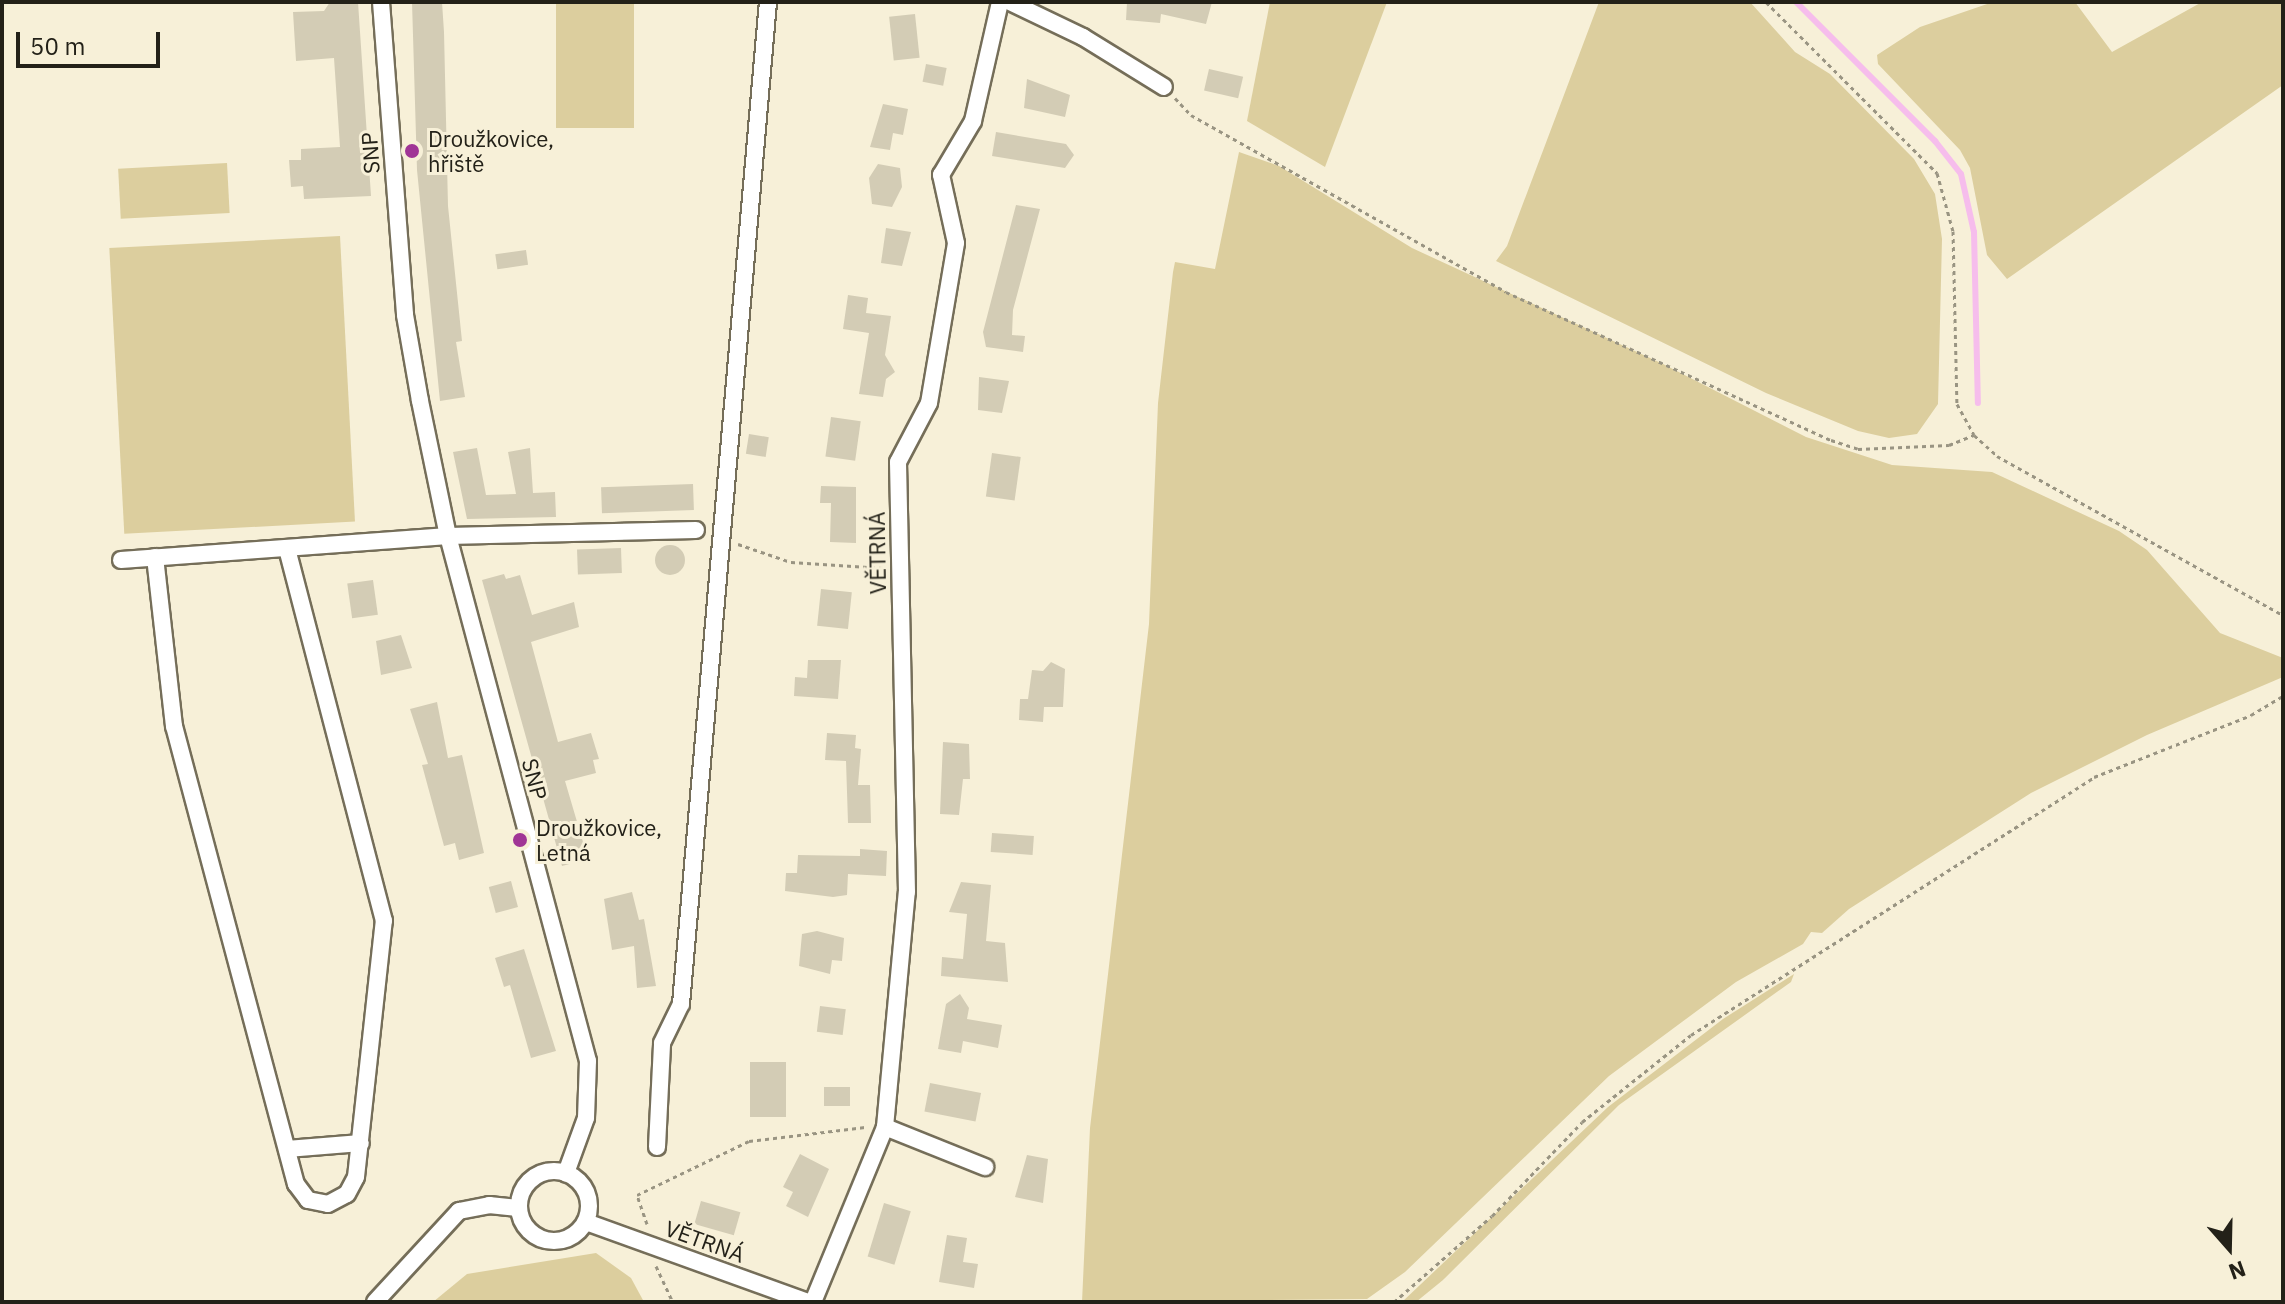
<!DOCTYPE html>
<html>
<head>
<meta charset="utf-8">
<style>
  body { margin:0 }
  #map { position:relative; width:2285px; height:1304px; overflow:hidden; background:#f7f0d8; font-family:"IBM Plex Sans",sans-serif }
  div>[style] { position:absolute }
  .green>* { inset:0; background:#dcce9e; transform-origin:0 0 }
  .stream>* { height:6px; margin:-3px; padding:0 3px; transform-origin:3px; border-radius:3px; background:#f6bdec }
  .building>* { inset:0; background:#d3ccb5; transform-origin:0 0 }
  .round { border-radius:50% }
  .path>* { height:3px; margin-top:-1.5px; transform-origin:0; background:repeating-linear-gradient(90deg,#999482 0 4px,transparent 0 8px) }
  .roads { filter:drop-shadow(2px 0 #756e59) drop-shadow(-2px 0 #756e59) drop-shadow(0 2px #756e59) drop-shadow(0 -2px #756e59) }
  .minor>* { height:16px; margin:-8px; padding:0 8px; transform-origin:8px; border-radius:8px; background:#fff }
  .minor>.ring { margin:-8px; padding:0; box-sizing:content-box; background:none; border:16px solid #fff; border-radius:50% }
  .dots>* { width:22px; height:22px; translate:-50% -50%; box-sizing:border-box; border:4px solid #f7f0d8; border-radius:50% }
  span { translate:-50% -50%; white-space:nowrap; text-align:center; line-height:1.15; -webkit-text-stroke:6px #f7f0d8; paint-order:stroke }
  .poi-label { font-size:22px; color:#232118 }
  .left { translate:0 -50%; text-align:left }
  .street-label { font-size:22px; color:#232118 }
  .frame { position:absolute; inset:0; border:4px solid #232118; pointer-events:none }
  .north { position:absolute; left:2189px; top:1208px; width:80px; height:80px; -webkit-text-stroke:6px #f7f0d8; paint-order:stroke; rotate:160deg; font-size:22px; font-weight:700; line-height:32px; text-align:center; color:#232118 }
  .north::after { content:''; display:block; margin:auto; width:28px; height:36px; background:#232118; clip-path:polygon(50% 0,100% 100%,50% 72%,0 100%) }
  .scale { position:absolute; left:16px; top:32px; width:144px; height:36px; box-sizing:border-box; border:4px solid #232118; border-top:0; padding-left:10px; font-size:24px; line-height:28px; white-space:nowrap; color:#232118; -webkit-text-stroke:6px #f7f0d8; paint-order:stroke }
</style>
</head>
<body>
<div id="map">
  <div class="green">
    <i style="left:556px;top:2px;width:78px;height:126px"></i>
    <i style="clip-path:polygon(1270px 2px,1387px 2px,1325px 167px,1247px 121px)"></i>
    <i style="clip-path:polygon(1599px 2px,1750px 2px,1795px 52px,1830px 74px,1914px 159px,1935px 194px,1942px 239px,1938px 404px,1917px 434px,1889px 438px,1858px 431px,1766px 393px,1496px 261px,1507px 246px)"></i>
    <i style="clip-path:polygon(1993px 2px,2075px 2px,2112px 52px,2202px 2px,2283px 2px,2283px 85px,2007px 279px,1987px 255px,1970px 168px,1960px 150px,1878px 64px,1877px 55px,1920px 27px)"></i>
    <i style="clip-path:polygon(1239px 152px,1279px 166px,1412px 248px,1663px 364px,1806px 437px,1892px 465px,1992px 472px,2119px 531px,2147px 550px,2220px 633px,2283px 658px,2283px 677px,2147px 735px,2031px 793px,1849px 909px,1822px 933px,1811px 932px,1803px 944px,1736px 982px,1609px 1076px,1405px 1272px,1367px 1299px,1082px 1302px,1090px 1128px,1149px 624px,1158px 403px,1173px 272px,1175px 262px,1215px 269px)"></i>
    <i style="left:227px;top:163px;width:50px;height:109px;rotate:87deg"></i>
    <i style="left:340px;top:236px;width:286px;height:231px;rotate:87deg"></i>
    <i style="clip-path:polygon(1794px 974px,1791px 982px,1619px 1105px,1443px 1280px,1416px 1302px,1402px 1302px,1608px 1107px,1723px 1019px)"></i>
    <i style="clip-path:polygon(596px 1253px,631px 1278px,644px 1302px,433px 1302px,467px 1274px)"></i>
  </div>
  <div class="stream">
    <i style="left:1796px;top:2px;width:197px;rotate:45deg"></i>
    <i style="left:1935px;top:141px;width:42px;rotate:51.8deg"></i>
    <i style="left:1961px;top:174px;width:59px;rotate:77.4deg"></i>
    <i style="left:1974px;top:232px;width:171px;rotate:88.7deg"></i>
  </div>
  <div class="building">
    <i style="clip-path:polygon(330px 2px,358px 2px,371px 196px,304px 199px,303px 186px,291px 187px,289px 160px,301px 160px,301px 149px,340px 147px,334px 58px,296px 61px,293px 12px,324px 11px)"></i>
    <i style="clip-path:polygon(412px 2px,442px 2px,444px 32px,448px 206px,462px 341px,456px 342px,465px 397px,440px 401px,417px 170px)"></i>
    <i style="clip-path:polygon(1127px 2px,1212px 2px,1206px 24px,1161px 14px,1160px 23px,1126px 20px)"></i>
    <i style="left:915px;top:14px;width:44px;height:26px;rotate:84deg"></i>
    <i style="left:926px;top:64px;width:21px;height:18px;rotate:11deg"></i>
    <i style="left:1209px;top:69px;width:35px;height:22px;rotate:13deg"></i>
    <i style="clip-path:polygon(1027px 79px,1070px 95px,1065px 117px,1024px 108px)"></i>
    <i style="clip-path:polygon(883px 104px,908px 109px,903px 135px,893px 133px,890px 150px,870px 147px)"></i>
    <i style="clip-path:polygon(996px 132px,1066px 144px,1074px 155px,1065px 168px,992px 156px)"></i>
    <i style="clip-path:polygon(878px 164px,900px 168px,902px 187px,892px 207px,872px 204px,869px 178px)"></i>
    <i style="clip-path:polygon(1016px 205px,1040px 209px,1013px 310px,1012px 335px,1025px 336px,1023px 352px,986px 347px,983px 332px)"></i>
    <i style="clip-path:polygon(886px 228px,911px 232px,902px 266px,881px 263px)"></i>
    <i style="left:526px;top:250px;width:15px;height:31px;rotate:82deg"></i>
    <i style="clip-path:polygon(848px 295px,868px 298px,866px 313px,891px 316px,885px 355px,895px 372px,886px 379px,883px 397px,859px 394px,869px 333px,843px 329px)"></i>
    <i style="clip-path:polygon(979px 377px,1009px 381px,1002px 413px,978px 410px)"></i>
    <i style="left:831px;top:417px;width:30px;height:40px;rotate:8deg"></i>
    <i style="left:749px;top:434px;width:20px;height:20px;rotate:9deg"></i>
    <i style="clip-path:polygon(477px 448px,486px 495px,516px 494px,508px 452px,530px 448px,533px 493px,555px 492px,556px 517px,467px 519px,453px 452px)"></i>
    <i style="left:992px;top:453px;width:29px;height:44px;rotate:8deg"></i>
    <i style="left:693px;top:484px;width:26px;height:92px;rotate:88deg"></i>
    <i style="clip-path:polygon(821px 486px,856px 487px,856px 543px,830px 542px,831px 503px,820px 503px)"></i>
    <i class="round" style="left:655px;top:545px;width:30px;height:30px"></i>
    <i style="left:621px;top:548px;width:25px;height:44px;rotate:88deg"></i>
    <i style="clip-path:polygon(504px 574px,506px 579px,520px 575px,532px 615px,574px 602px,579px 627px,531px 642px,558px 742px,591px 733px,599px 759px,593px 760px,596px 773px,565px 781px,588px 859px,562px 866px,482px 580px)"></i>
    <i style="left:373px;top:580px;width:35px;height:26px;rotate:82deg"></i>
    <i style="left:821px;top:589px;width:31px;height:37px;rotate:6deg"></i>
    <i style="clip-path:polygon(401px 635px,412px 668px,381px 675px,376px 641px)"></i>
    <i style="clip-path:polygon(808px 660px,841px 660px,838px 699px,794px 696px,795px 677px,807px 678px)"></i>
    <i style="clip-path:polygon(1051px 662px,1065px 669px,1063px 707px,1044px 707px,1043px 722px,1019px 720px,1020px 699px,1028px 699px,1032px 670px,1043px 671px)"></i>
    <i style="clip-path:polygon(437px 702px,448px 758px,462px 755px,484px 853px,459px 860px,455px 843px,444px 846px,422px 765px,428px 764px,410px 709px)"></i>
    <i style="clip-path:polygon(827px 733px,856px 735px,855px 748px,861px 749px,858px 785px,870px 785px,871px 823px,848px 823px,846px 761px,825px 760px)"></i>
    <i style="clip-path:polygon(943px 742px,969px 744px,970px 779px,963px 779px,959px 815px,940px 814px)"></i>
    <i style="left:992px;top:833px;width:42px;height:19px;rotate:4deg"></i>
    <i style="clip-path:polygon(860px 849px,887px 851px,886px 876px,848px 874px,847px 895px,833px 897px,785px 891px,786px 873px,797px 873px,798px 855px,860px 856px)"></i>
    <i style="left:511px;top:881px;width:27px;height:23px;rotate:75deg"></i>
    <i style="clip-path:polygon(961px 882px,991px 885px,986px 941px,1005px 943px,1008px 982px,941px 976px,942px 957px,963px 959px,967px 914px,949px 912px)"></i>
    <i style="clip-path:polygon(632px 892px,639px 920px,644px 919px,656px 986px,637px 988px,634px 946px,612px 950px,604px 899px)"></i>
    <i style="clip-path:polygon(817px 931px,844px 938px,842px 961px,832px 960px,830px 974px,799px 966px,802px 934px)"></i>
    <i style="clip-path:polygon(524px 949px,556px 1051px,531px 1058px,510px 985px,504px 987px,495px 958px)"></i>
    <i style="clip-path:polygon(960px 994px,969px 1008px,967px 1019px,1002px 1025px,998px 1048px,963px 1041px,961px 1053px,938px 1049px,946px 1004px)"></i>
    <i style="left:820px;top:1006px;width:26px;height:26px;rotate:7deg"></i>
    <i style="left:750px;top:1062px;width:36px;height:55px"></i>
    <i style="left:930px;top:1083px;width:52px;height:29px;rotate:11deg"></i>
    <i style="left:824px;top:1087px;width:26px;height:19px"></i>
    <i style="clip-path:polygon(800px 1154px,829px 1169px,808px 1217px,786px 1206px,793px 1192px,783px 1187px)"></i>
    <i style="clip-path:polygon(1027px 1155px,1048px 1159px,1043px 1203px,1015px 1197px)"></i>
    <i style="left:701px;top:1201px;width:41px;height:24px;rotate:16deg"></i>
    <i style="left:884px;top:1203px;width:28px;height:56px;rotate:17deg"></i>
    <i style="clip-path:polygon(947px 1235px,967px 1238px,963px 1262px,978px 1264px,974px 1288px,939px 1282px)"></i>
  </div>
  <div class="path">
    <i style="left:1766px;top:2px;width:242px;rotate:45deg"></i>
    <i style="left:1937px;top:173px;width:60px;rotate:74.6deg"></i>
    <i style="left:1953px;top:231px;width:173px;rotate:88.7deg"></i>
    <i style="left:1957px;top:404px;width:35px;rotate:61deg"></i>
    <i style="left:1974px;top:435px;width:31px;rotate:42deg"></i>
    <i style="left:1997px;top:456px;width:327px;rotate:29.1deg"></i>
    <i style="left:1175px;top:98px;width:23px;rotate:47deg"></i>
    <i style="left:1191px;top:115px;width:361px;rotate:29.3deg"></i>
    <i style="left:1506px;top:292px;width:357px;rotate:24.5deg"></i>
    <i style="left:1831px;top:440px;width:28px;rotate:18deg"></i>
    <i style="left:1858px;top:449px;width:91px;rotate:-2.5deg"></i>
    <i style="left:1949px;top:445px;width:27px;rotate:-22deg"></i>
    <i style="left:738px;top:544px;width:56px;rotate:18.8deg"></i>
    <i style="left:791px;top:562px;width:93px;rotate:3.7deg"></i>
    <i style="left:647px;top:1224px;width:31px;rotate:-109deg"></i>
    <i style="left:637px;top:1195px;width:124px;rotate:-25.7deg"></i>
    <i style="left:749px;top:1141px;width:117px;rotate:-6.9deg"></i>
    <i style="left:656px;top:1266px;width:40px;rotate:65deg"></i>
    <i style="left:1394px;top:1302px;width:130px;rotate:-41.3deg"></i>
    <i style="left:1492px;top:1216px;width:130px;rotate:-46.2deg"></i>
    <i style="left:1582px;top:1122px;width:139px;rotate:-38.6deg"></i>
    <i style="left:1691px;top:1035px;width:479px;rotate:-32.6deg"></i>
    <i style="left:2094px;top:777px;width:169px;rotate:-21.5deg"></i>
    <i style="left:2251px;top:715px;width:37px;rotate:-31deg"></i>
  </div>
  <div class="roads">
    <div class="minor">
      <i style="left:381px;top:2px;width:314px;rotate:85.6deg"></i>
      <i style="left:405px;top:315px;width:87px;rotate:80.1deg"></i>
      <i style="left:420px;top:401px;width:138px;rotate:78.3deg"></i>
      <i style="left:448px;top:536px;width:543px;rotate:75.07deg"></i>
      <i style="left:588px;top:1061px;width:57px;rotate:92deg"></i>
      <i style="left:586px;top:1118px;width:59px;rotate:110deg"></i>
      <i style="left:1010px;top:2px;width:81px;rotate:25.6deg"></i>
      <i style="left:1083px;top:37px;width:95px;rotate:31.7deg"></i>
      <i style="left:155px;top:557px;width:170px;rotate:83.6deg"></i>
      <i style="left:174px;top:726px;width:474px;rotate:75.1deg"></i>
      <i style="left:296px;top:1184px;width:20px;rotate:53deg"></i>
      <i style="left:308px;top:1200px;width:20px;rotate:11deg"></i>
      <i style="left:328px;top:1204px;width:21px;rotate:-28deg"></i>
      <i style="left:347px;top:1194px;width:19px;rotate:-62deg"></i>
      <i style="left:356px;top:1177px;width:258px;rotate:-83.8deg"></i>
      <i style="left:384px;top:921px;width:385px;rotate:-104.6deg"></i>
      <i style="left:121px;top:560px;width:328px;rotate:-4.2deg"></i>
      <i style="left:448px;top:536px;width:248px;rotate:-1.4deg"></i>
      <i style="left:885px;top:1127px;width:108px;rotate:21.8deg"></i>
      <i style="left:657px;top:1147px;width:104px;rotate:-87.2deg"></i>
      <i style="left:662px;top:1043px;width:43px;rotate:-64deg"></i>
      <i style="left:681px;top:1004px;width:1006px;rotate:-85.04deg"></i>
      <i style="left:287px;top:1149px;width:74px;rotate:-4.6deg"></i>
      <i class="ring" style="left:519px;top:1171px;width:54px;height:54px"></i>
      <i style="left:586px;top:1222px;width:236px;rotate:19.8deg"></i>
      <i style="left:375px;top:1302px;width:124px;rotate:-47.3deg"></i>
      <i style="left:459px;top:1211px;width:31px;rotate:-11deg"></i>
      <i style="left:489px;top:1205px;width:29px;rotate:6deg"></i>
      <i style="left:813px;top:1302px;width:189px;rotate:-67.6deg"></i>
      <i style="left:885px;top:1127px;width:236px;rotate:-84.7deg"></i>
      <i style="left:907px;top:892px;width:430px;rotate:-91.2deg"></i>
      <i style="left:898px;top:462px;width:67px;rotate:-62.3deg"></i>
      <i style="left:929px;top:403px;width:162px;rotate:-80.4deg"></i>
      <i style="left:956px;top:243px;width:70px;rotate:-102.4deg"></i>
      <i style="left:941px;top:175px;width:63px;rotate:-59.3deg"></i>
      <i style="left:973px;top:121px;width:122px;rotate:-77.2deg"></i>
    </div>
  </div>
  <div class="dots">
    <i style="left:412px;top:151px;background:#a03596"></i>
    <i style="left:520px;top:840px;background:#a03596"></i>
  </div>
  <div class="poi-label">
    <span class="left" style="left:428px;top:151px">Droužkovice,<br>hřiště</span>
    <span class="left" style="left:536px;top:840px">Droužkovice,<br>Letná</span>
  </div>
  <div class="street-label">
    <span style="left:370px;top:153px;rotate:-94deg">SNP</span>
    <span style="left:877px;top:553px;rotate:-91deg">VĚTRNÁ</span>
    <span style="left:535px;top:779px;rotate:75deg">SNP</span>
    <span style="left:705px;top:1241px;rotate:20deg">VĚTRNÁ</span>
  </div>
  <div class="frame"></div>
  <div class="north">N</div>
  <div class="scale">50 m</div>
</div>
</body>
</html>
